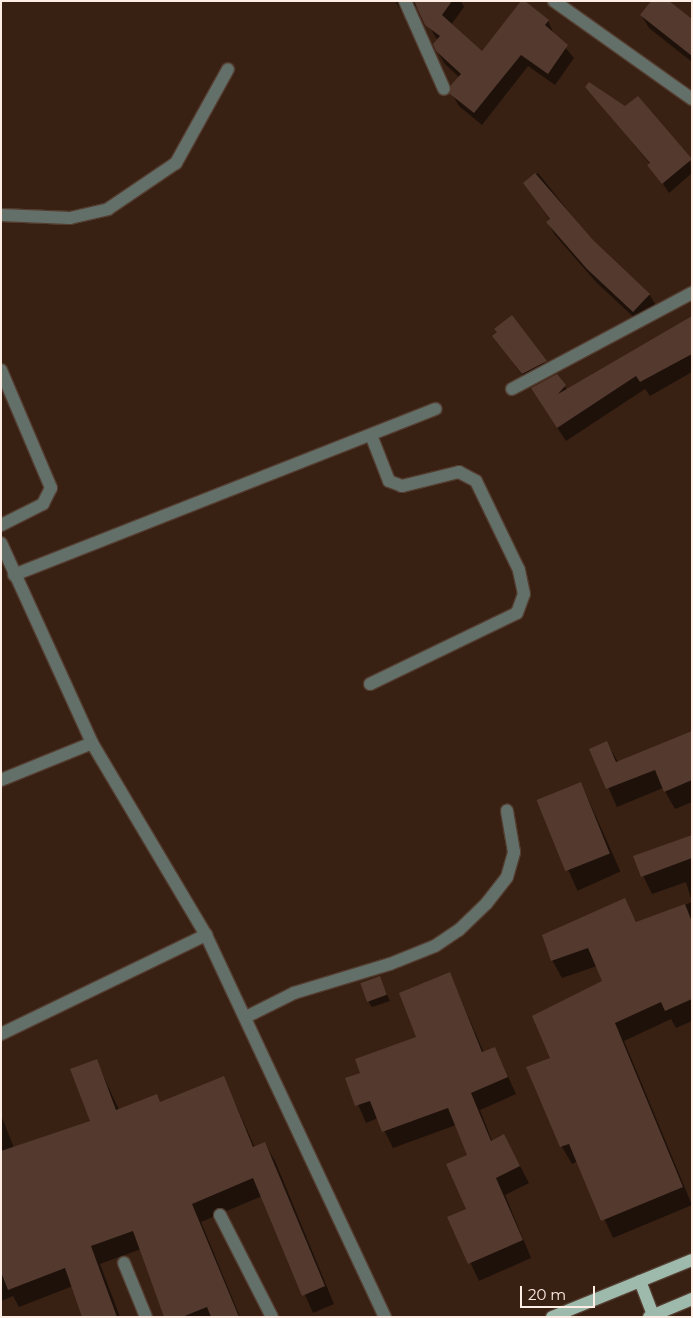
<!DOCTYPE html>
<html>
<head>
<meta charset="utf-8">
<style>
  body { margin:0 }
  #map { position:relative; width:693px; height:1318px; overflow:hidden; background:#382013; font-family:Montserrat,sans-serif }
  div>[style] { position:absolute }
  .shadow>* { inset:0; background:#0007; transform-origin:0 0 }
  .building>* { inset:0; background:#54392e; transform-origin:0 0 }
  .roads { filter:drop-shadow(1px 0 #543d30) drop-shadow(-1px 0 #543d30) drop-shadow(0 1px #543d30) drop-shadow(0 -1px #543d30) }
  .minor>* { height:12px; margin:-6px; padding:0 6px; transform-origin:6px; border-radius:6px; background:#637069 }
  .major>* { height:12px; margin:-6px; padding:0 6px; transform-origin:6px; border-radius:6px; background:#9ebaac }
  span { translate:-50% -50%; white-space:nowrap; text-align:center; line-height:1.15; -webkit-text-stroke:4.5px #382013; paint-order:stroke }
  .frame { position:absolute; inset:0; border:2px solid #feede5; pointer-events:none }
  .scale { position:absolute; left:520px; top:1286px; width:75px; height:22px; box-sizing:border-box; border:2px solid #feede5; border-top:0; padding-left:6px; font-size:15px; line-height:18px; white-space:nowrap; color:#feede5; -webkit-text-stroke:4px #382013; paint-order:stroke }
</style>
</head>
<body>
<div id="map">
  <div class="shadow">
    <i style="clip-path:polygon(395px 1px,461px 1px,464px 7px,451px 25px,483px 53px,548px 21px,554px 34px,574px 58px,555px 85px,528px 66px,482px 125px,459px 106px,452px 94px,459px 77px,445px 64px,437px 51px,438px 41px,417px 6px,405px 8px,405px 17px)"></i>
    <i style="clip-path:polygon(641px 15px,692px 21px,692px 62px,649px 28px)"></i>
    <i style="clip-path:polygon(587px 87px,690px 159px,692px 173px,669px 193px,650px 164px)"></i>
    <i style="clip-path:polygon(538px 173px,592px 241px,649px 294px,657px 307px,641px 324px,596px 282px,555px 235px,548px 223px,550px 220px,524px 183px)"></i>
    <i style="clip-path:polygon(511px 317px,553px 374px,530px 386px,494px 336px)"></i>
    <i style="clip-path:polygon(692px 317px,692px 372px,650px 396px,645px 389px,566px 441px,541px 403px,564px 386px,567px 390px)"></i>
    <i style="clip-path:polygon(692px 732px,692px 802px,675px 809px,663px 788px,617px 807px,591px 749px,607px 743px,618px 762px)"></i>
    <i style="left:581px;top:783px;width:97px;height:47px;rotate:66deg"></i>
    <i style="clip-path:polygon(692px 838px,692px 902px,686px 882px,652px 894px,634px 857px)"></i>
    <i style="clip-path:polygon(624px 900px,637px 923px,692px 902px,692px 1021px,676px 1028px,671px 1019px,624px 1041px,692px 1205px,613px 1238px,578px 1161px,572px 1164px,562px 1147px,528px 1068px,552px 1059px,604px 982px,597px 966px,562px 978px,552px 960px)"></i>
    <i style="clip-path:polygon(450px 974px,484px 1053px,495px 1048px,516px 1094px,480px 1110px,492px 1141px,504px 1136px,529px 1183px,505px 1195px,531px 1258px,479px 1281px,449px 1217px,467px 1209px,469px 1156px,456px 1125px,393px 1148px,378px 1118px,366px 1123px,347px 1079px,362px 1074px,418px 1038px)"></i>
    <i style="clip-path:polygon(379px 977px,390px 1001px,372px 1007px,368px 1001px)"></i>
    <i style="clip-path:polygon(96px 1060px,119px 1110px,161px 1103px,224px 1078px,255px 1148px,265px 1144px,275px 1161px,334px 1304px,313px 1313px,262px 1196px,201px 1222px,240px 1317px,166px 1317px,141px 1249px,100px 1264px,120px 1317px,84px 1317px,73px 1286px,19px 1307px,13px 1296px,1px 1301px,1px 1115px,14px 1148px,91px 1122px)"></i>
  </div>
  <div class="building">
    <i style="clip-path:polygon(414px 1px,452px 1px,442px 15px,482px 51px,521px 1px,525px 1px,549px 20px,545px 25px,568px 45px,548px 74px,521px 55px,474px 113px,450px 94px,451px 85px,461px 74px,436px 51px,433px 44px,440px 36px,425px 25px)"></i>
    <i style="clip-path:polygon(651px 1px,669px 1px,692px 19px,692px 56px,640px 15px)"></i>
    <i style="clip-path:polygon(589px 82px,625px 106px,638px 96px,692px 159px,662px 184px,647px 165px,650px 163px,585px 87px)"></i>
    <i style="clip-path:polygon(535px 173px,593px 240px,650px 294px,633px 312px,587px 269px,546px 222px,550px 219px,523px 183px)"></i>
    <i style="clip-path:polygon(512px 315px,547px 361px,522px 374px,492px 336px,497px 332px,494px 329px)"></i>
    <i style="clip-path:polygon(692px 316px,692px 354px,640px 382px,636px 376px,557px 428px,531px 388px,557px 374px,566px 385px,558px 394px)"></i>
    <i style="clip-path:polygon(692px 731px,692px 780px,664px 792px,655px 770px,606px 789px,589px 749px,607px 741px,616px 762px)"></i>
    <i style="left:581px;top:782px;width:77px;height:48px;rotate:68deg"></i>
    <i style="clip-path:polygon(692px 835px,692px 858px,641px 877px,633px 856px)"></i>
    <i style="clip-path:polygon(625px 898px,636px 922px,685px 904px,692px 922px,692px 999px,665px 1011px,661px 1002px,615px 1023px,683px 1187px,601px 1221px,569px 1144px,560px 1147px,526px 1067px,550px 1058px,532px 1016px,602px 981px,588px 948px,551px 961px,542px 935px)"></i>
    <i style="clip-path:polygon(450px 972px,482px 1052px,495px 1047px,508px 1077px,471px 1093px,491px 1141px,504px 1134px,520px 1166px,496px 1178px,523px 1240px,468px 1264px,447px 1217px,466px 1209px,446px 1164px,467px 1155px,448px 1108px,382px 1132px,370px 1101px,355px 1106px,345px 1078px,360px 1073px,355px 1059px,416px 1037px,399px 993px)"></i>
    <i style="left:380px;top:976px;width:20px;height:21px;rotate:70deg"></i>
    <i style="clip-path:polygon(97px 1059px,116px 1110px,157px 1094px,160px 1102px,224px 1076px,253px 1147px,265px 1142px,325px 1286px,302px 1296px,253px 1178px,192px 1204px,239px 1317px,211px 1317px,207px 1307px,182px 1317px,164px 1317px,133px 1231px,91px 1246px,117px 1317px,82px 1317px,65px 1268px,8px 1290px,1px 1272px,1px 1151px,90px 1121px,70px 1069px)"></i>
  </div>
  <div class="roads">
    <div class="minor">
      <i style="left:405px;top:1px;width:96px;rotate:66.1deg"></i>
      <i style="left:554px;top:1px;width:169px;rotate:35.4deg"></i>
      <i style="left:1px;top:215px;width:69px;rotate:2.5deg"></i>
      <i style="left:70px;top:218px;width:39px;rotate:-13deg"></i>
      <i style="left:108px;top:209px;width:82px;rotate:-34.1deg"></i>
      <i style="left:176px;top:163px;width:107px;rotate:-61deg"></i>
      <i style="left:1px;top:370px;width:128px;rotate:67deg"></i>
      <i style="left:51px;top:488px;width:18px;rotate:117deg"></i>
      <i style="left:43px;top:504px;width:47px;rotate:153.4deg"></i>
      <i style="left:512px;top:389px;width:204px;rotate:-28.1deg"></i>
      <i style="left:1px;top:543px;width:220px;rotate:65.5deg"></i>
      <i style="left:92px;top:743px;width:223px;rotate:59.3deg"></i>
      <i style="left:206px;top:935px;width:422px;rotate:64.9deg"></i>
      <i style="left:14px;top:575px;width:453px;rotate:-21.5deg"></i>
      <i style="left:370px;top:684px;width:163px;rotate:-25.8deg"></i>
      <i style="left:517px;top:613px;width:20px;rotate:-70deg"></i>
      <i style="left:524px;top:594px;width:25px;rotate:-102deg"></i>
      <i style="left:519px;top:570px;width:99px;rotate:-115.8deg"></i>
      <i style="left:476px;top:481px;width:19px;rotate:-152deg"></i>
      <i style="left:459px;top:472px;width:59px;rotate:166.2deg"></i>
      <i style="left:402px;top:486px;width:14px;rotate:-159deg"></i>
      <i style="left:389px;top:481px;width:49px;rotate:-111.4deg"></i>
      <i style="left:1px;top:780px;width:98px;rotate:-22.1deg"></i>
      <i style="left:246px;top:1017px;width:54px;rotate:-26.6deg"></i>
      <i style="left:294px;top:993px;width:100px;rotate:-16.8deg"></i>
      <i style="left:390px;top:964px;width:48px;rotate:-21.8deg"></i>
      <i style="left:435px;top:946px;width:29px;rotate:-34deg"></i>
      <i style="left:459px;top:930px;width:37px;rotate:-44deg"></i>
      <i style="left:486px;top:904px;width:34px;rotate:-52deg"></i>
      <i style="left:507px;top:877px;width:26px;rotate:-74deg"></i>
      <i style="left:514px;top:852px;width:42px;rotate:-99.7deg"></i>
      <i style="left:1px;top:1034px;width:228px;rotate:-25.8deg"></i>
      <i style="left:220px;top:1215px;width:114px;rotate:63deg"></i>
      <i style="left:124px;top:1263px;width:58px;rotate:67.8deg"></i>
    </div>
    <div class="major">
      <i style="left:640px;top:1281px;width:36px;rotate:69deg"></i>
      <i style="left:552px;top:1317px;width:151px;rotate:-22.2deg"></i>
      <i style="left:649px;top:1317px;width:47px;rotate:-22.7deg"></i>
    </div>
  </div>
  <div class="frame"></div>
  <div class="scale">20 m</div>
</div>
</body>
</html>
